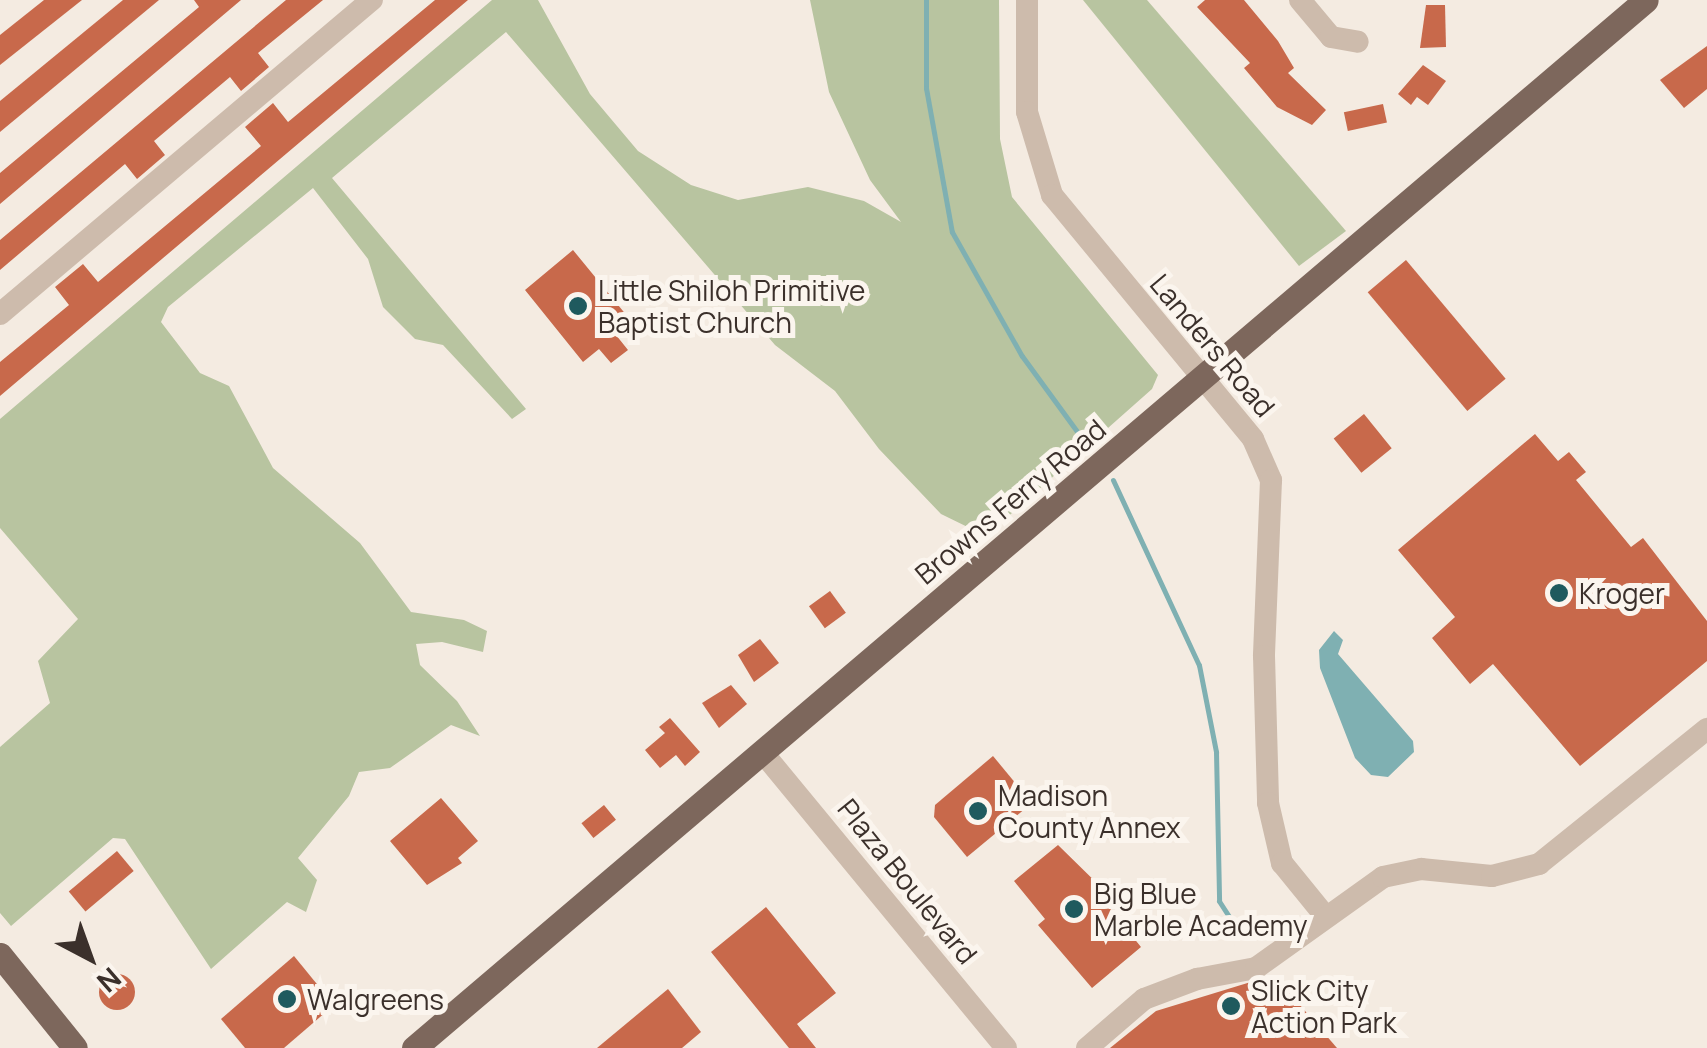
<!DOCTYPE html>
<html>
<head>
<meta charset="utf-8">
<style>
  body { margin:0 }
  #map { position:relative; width:1707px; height:1048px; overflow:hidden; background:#f4ebe1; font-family:Manrope,sans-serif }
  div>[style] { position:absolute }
  .green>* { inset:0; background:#b8c4a0 }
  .water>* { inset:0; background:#7fb0b2 }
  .stream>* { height:5px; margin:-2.5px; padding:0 2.5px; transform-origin:2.5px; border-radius:2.5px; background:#7fb0b2 }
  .building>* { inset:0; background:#c8694b; transform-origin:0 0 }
  .round { border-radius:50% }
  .minor>* { height:22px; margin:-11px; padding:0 11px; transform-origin:11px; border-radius:11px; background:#cdbbac }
  .major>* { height:25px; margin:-12.5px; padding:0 12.5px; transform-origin:12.5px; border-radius:12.5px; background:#7d675c }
  .dots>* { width:28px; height:28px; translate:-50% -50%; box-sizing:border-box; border:5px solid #fbf5ee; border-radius:50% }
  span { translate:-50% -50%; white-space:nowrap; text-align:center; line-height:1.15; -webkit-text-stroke:10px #fbf5ee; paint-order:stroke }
  .poi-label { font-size:28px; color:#3b302b }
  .left { translate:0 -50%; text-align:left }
  .street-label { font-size:28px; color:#3b302b }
  .north { position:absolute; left:40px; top:908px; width:100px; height:100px; -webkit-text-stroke:8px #fbf5ee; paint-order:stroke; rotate:139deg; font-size:28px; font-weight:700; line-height:40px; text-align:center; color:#3b302b }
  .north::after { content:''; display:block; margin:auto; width:35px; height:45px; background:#3b302b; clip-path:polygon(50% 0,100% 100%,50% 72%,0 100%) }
</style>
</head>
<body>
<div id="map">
  <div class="green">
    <i style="clip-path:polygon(492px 0,538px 0,590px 94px,638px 151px,691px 185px,738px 200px,808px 187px,864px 201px,901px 222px,870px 180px,829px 92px,810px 0,999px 0,1000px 139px,1012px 197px,1158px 375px,1152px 389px,986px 536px,941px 514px,879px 449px,835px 391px,775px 345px,506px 32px,332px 178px,526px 409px,512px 419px,443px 345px,415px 339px,383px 307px,368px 259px,313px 188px,168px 307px,161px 322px,200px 373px,229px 386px,273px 468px,360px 543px,411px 612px,464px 620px,487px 631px,483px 652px,442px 642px,416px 644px,420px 665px,457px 701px,480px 736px,451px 725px,390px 768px,359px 772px,349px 796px,298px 858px,317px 880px,306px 912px,287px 902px,211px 969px,125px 839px,113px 838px,11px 926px,0 913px,0 747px,50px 703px,38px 661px,78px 619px,0 528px,0 419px)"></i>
    <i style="clip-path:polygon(1083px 0,1147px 0,1346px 231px,1299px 266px)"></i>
  </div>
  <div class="water">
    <i style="clip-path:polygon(1334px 631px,1343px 640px,1338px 654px,1413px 741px,1414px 752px,1388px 777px,1371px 775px,1355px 758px,1320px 668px,1319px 650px)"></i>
  </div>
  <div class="stream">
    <i style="left:926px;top:0;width:88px;rotate:90deg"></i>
    <i style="left:926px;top:88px;width:146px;rotate:79.8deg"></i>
    <i style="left:952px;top:232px;width:142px;rotate:60.6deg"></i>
    <i style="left:1022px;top:356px;width:100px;rotate:53.9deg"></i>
    <i style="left:1113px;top:480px;width:204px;rotate:65.1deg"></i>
    <i style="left:1199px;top:665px;width:89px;rotate:78.9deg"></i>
    <i style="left:1216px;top:752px;width:149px;rotate:88.8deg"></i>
    <i style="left:1219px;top:901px;width:40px;rotate:57.1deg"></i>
  </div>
  <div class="building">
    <i style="clip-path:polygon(44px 0,82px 0,0 65px,0 35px)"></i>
    <i style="clip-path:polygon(123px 0,159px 0,0 132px,0 101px)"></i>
    <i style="clip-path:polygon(194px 0,241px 0,0 204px,0 173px,199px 7px)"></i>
    <i style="clip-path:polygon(286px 0,323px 0,258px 53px,269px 67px,241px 91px,230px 77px,154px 141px,165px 155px,137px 179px,125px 164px,0 270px,0 240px)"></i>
    <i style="clip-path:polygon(435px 0,468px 0,0 396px,0 362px,69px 305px,55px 287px,83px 264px,98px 282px,261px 146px,245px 127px,273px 103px,288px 122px)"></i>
    <i style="clip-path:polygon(1205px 0,1244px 0,1278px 41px,1294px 68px,1288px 73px,1326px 110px,1312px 125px,1277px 107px,1244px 68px,1250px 63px,1197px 7px)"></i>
    <i style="clip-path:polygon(1426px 5px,1445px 5px,1446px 47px,1420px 48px)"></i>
    <i style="clip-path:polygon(1707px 46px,1707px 89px,1684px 108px,1660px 80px)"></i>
    <i style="clip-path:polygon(1423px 65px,1446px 81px,1428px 105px,1417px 97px,1411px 105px,1398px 94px)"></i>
    <i style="left:1383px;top:104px;width:19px;height:40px;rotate:78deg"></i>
    <i style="clip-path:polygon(573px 250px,632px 322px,616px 335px,628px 350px,611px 363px,599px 349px,583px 362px,525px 290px)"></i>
    <i style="left:1406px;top:260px;width:155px;height:50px;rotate:50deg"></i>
    <i style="left:1364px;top:414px;width:44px;height:39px;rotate:51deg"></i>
    <i style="clip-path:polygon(1535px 434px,1558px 461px,1569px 452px,1586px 472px,1576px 480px,1631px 547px,1643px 538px,1707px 621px,1707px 661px,1580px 766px,1493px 664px,1470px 684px,1432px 638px,1455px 617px,1398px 550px)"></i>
    <i style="left:830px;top:591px;width:27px;height:26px;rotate:54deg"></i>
    <i style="clip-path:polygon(760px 639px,779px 663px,754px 682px,738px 655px)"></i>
    <i style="clip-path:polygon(731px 685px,747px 704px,719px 728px,702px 703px)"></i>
    <i style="clip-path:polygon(670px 718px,700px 752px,685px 766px,676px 755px,660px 768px,645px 750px,665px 733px,659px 727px)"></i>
    <i style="clip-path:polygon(993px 756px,1032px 803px,967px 857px,934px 817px,935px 805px)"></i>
    <i style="clip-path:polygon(441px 798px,478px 841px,458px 858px,462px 863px,427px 885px,390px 841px)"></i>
    <i style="left:604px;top:805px;width:19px;height:29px;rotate:51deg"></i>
    <i style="clip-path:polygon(1058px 845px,1109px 895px,1103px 900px,1141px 947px,1092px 988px,1038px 925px,1045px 919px,1014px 881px)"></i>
    <i style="left:117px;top:851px;width:26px;height:63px;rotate:50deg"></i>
    <i style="clip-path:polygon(766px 907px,836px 993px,797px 1024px,816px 1048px,789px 1048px,711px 952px)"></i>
    <i style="clip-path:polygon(294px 956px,334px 1005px,284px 1048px,245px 1048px,221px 1019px)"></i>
    <i class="round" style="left:99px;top:974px;width:36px;height:36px"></i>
    <i style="clip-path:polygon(1274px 975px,1337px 1048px,1110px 1048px,1156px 1011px)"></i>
    <i style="clip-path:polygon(668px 989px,701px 1032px,682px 1048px,597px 1048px)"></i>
  </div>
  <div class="minor">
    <i style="left:1027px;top:0;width:112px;rotate:90deg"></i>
    <i style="left:1027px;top:112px;width:87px;rotate:73.2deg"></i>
    <i style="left:1052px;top:195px;width:316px;rotate:50.5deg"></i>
    <i style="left:1253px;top:439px;width:45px;rotate:66.3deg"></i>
    <i style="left:1271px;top:480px;width:176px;rotate:92.3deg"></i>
    <i style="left:1264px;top:656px;width:147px;rotate:88.4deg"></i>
    <i style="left:1268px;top:803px;width:62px;rotate:76.9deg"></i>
    <i style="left:1282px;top:863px;width:68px;rotate:50.9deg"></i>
    <i style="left:1300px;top:0;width:48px;rotate:50deg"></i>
    <i style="left:1331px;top:37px;width:27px;rotate:10deg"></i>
    <i style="left:0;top:314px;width:487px;rotate:-40.2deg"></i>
    <i style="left:763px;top:753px;width:382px;rotate:50.5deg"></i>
    <i style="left:1087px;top:1048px;width:75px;rotate:-40.7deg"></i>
    <i style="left:1144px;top:999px;width:57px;rotate:-20.7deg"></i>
    <i style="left:1197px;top:979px;width:60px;rotate:-10.6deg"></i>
    <i style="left:1256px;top:968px;width:156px;rotate:-35.6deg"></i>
    <i style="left:1383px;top:877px;width:39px;rotate:-12deg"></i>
    <i style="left:1421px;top:869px;width:71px;rotate:5.6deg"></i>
    <i style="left:1492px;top:876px;width:49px;rotate:-14.3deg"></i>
    <i style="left:1539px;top:864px;width:216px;rotate:-38.8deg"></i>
  </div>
  <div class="major">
    <i style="left:0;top:955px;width:119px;rotate:51.1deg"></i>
    <i style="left:414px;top:1048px;width:1617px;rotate:-40.39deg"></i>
  </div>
  <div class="dots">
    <i style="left:578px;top:306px;background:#1f5a5e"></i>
    <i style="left:1559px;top:593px;background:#1f5a5e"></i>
    <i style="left:978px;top:811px;background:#1f5a5e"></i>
    <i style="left:1074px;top:909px;background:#1f5a5e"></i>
    <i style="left:287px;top:999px;background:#1f5a5e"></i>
    <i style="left:1231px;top:1006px;background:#1f5a5e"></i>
  </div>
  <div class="poi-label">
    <span class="left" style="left:598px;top:306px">Little Shiloh Primitive<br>Baptist Church</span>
    <span class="left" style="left:1579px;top:593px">Kroger</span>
    <span class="left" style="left:998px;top:811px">Madison<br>County Annex</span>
    <span class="left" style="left:1094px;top:909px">Big Blue<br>Marble Academy</span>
    <span class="left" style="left:1251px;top:1006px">Slick City<br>Action Park</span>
    <span class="left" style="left:307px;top:999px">Walgreens</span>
  </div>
  <div class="street-label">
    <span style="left:1213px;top:345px;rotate:50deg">Landers Road</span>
    <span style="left:1010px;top:501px;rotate:-40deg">Browns Ferry Road</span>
    <span style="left:908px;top:881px;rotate:51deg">Plaza Boulevard</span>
  </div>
  <div class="north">N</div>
</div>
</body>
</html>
